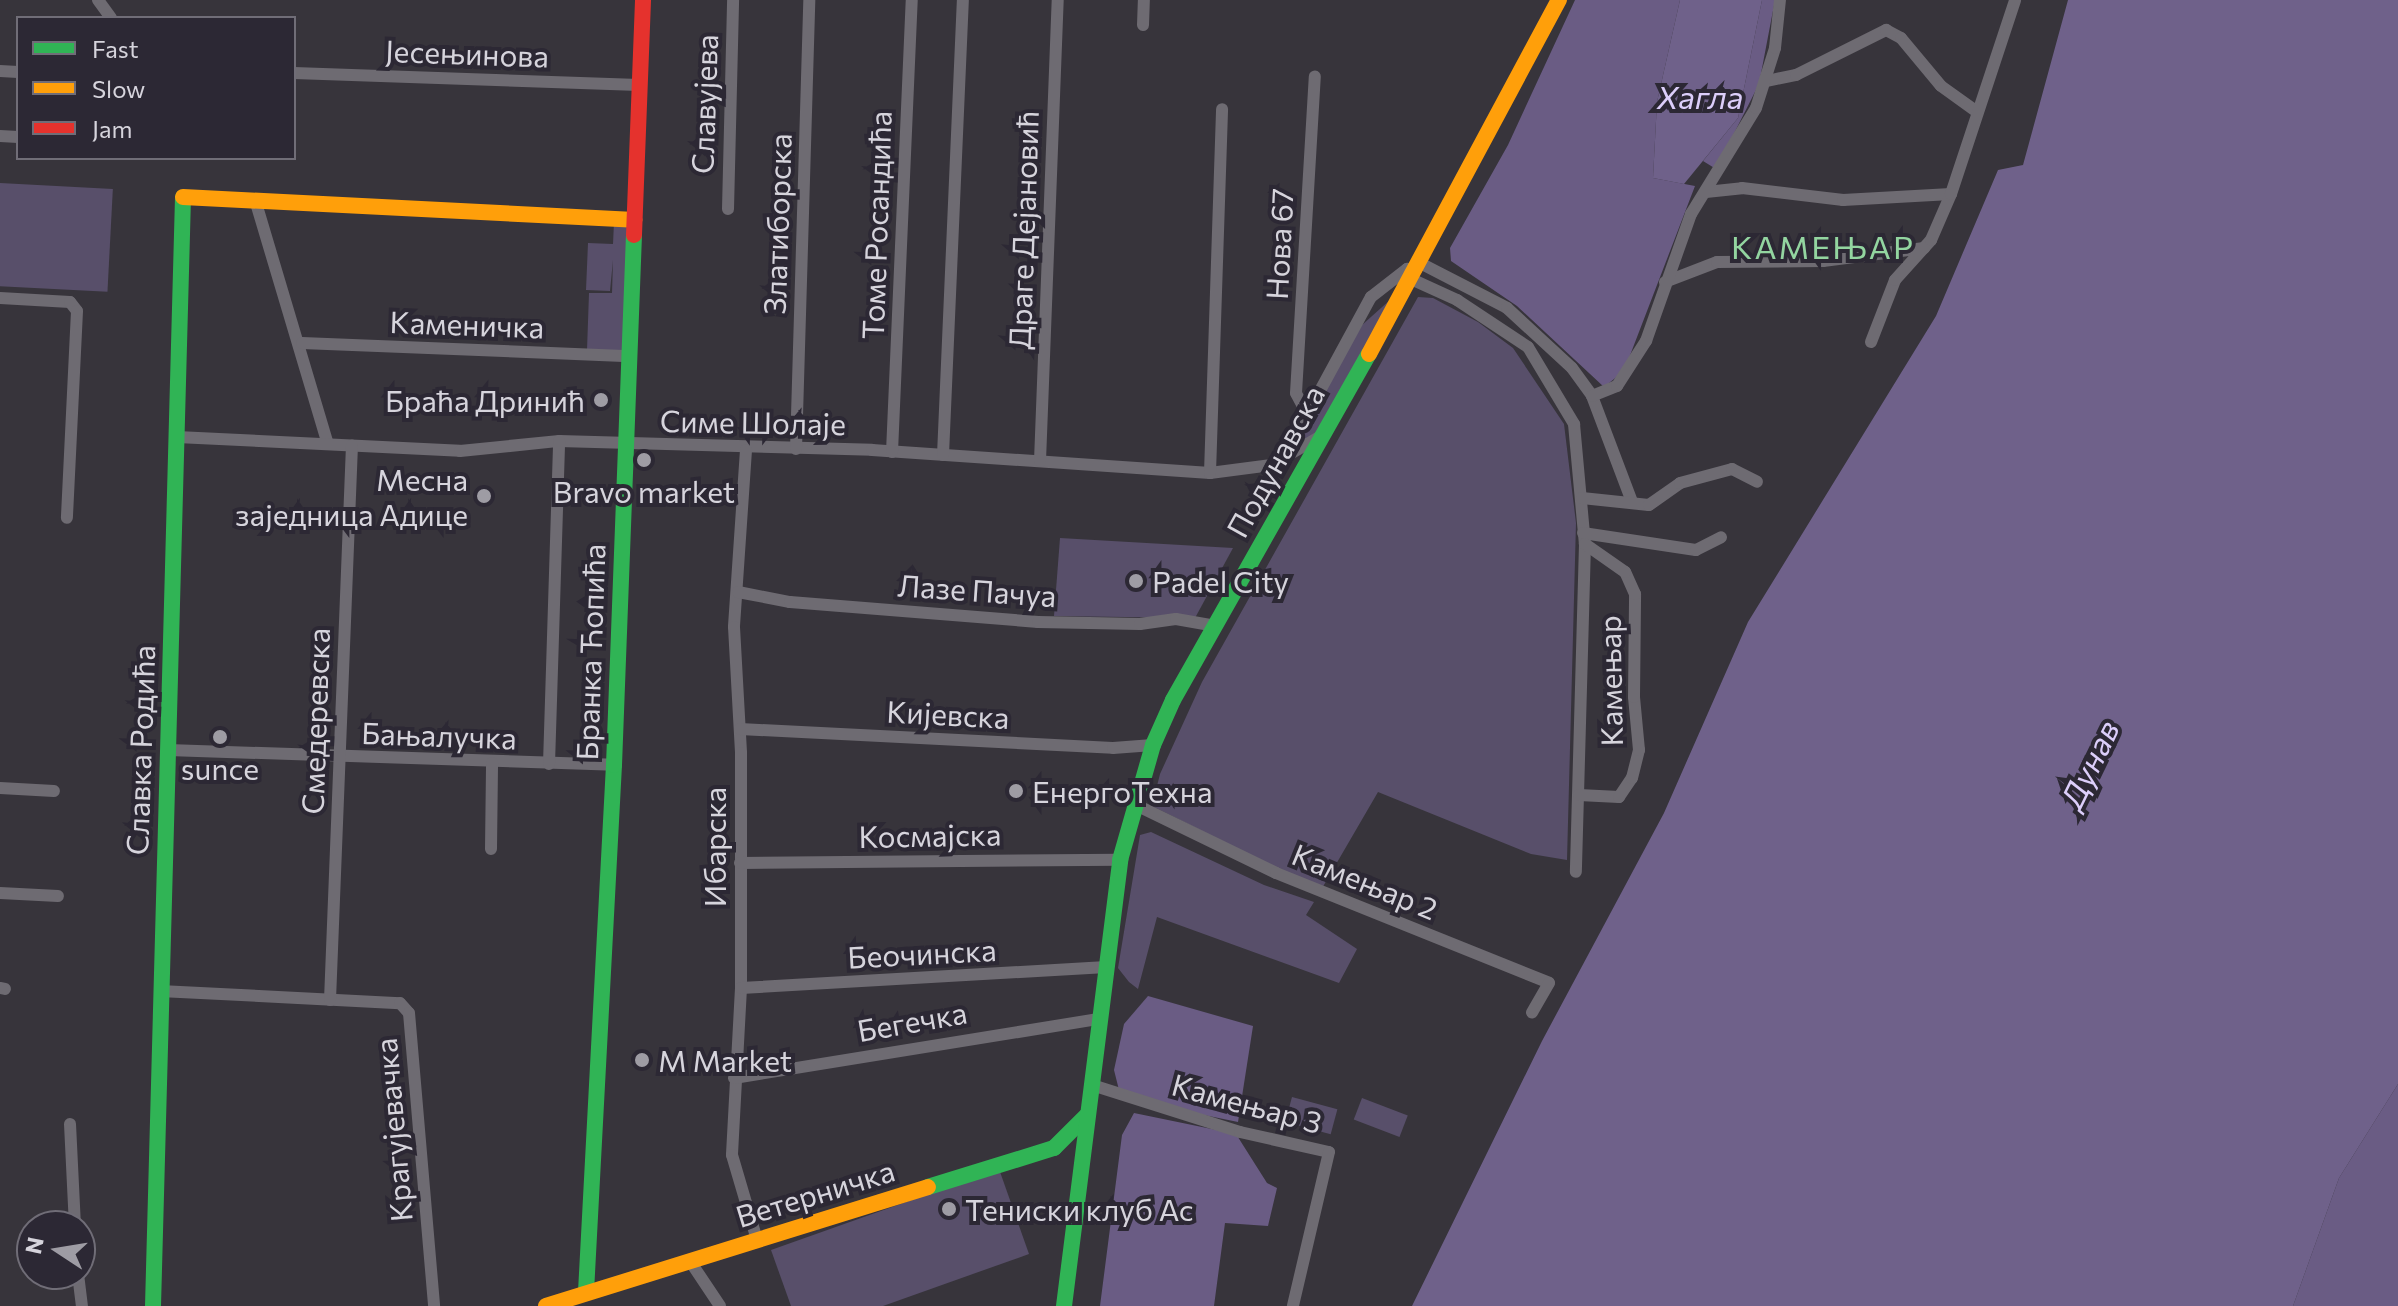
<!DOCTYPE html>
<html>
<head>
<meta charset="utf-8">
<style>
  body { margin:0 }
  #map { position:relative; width:2398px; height:1306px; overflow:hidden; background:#37343b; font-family:Commissioner,sans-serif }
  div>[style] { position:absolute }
  .green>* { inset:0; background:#584f6a; transform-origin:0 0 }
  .forest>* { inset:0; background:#6a5c84 }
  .water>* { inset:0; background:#6f618a }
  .street>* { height:12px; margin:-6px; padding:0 6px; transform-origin:6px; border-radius:6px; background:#6e6b72 }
  .fast>* { height:16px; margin:-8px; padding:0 8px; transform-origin:8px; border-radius:8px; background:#30b455 }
  .slow>* { height:16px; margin:-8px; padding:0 8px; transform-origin:8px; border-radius:8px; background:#ff9f0a }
  .jam>* { height:16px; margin:-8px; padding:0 8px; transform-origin:8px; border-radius:8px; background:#e5322d }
  .dots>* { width:22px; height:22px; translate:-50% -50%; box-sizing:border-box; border:4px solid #2c2834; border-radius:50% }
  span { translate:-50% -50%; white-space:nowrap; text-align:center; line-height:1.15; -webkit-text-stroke:8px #2c2834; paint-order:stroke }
  .street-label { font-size:30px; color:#d6d4dc }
  .poi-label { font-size:30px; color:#d6d4dc }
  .right { translate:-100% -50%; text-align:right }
  .left { translate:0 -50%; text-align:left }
  .water-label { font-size:32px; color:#dccefa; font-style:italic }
  .neighbourhood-label { font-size:32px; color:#93d5a0; letter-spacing:2px }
  .legend { position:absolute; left:16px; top:16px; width:280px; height:144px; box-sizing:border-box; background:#2c2834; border:2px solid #706d77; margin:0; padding:10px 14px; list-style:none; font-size:24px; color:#d6d4dc }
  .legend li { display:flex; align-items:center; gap:16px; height:40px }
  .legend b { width:40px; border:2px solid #706d77 }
  .north { position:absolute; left:16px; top:1210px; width:80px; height:80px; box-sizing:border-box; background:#2c2834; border:2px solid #706d77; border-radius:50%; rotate:282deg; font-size:22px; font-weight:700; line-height:32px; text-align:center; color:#d6d4dc }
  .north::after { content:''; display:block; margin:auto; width:28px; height:36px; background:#9e9ca4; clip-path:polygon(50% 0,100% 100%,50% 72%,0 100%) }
</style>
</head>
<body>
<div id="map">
  <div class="green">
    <i style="left:0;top:183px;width:113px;height:103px;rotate:3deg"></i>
    <i style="clip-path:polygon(614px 222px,629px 223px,626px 351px,587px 350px,589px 293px,612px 293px,613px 260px,610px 291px,586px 290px,588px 243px,613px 244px)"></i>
    <i style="clip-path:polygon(1400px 291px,1313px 438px,1290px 451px,1362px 325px)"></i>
    <i style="clip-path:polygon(1418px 297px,1433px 298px,1478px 322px,1513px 348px,1564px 424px,1576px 523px,1567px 860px,1531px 854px,1378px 792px,1321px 890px,1152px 806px,1160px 774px,1202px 682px)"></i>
    <i style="clip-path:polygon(1060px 538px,1233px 548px,1195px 618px,1054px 616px)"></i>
    <i style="clip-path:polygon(1151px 832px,1264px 885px,1314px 902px,1306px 915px,1357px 949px,1339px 983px,1157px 917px,1138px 989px,1129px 982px,1118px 968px,1140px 835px)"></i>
    <i style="left:1292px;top:1097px;width:47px;height:26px;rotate:15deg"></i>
    <i style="left:1362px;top:1098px;width:49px;height:23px;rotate:21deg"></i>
    <i style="clip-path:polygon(999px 1169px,1029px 1254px,883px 1306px,791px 1306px,771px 1250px)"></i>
  </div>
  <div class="forest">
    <i style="clip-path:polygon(1575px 0,1680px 0,1657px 102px,1653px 178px,1695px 186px,1624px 371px,1604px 387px,1517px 306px,1451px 261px,1450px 248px,1508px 145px)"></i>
    <i style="clip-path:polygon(1762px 0,1775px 0,1759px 84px,1716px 169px,1703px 161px,1738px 118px)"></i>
    <i style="clip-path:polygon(1148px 996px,1253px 1026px,1238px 1122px,1121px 1098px,1114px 1070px,1124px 1024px)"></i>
    <i style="clip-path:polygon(2398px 1084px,2398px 1306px,2293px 1306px,2339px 1178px)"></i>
    <i style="clip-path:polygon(1134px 1113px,1236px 1134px,1267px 1183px,1277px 1188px,1268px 1226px,1225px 1223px,1214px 1306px,1100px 1306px,1122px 1135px)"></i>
  </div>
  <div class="water">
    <i style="clip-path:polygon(1680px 0,1762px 0,1738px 118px,1684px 184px,1653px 178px,1657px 102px)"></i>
    <i style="clip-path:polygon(2068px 0,2398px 0,2398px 1084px,2339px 1178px,2293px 1306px,1412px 1306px,1542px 1041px,1664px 813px,1748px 622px,1936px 316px,1998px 170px,2023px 165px)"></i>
  </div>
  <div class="street">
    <i style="left:98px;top:0;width:22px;rotate:54deg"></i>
    <i style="left:1143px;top:25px;width:25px;rotate:-88deg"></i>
    <i style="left:0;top:71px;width:18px;rotate:3deg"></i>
    <i style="left:294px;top:73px;width:345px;rotate:2deg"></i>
    <i style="left:1767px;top:81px;width:30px;rotate:-12deg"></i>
    <i style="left:1796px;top:75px;width:101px;rotate:-26.6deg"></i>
    <i style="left:1886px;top:30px;width:17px;rotate:28deg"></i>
    <i style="left:1901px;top:38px;width:62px;rotate:50.2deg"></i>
    <i style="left:1941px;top:86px;width:44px;rotate:35.8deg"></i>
    <i style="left:0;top:136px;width:18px;rotate:3deg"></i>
    <i style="left:1706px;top:192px;width:36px;rotate:-6deg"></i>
    <i style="left:1742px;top:188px;width:102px;rotate:6.8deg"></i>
    <i style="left:1843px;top:200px;width:108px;rotate:-3.2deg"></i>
    <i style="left:256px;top:203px;width:248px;rotate:73.4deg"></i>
    <i style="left:728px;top:209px;width:209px;rotate:-88.6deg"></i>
    <i style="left:1420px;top:263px;width:98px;rotate:27.3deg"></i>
    <i style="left:1507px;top:308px;width:88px;rotate:42.7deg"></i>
    <i style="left:1572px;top:368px;width:34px;rotate:54deg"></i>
    <i style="left:1592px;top:396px;width:113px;rotate:69.3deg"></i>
    <i style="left:1411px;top:279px;width:51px;rotate:24.5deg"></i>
    <i style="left:1457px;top:300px;width:85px;rotate:33.5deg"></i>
    <i style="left:1528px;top:347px;width:90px;rotate:59.1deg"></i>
    <i style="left:1574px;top:424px;width:121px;rotate:84.8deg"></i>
    <i style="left:1585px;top:544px;width:328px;rotate:91.6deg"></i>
    <i style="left:1665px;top:282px;width:56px;rotate:-21deg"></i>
    <i style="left:1717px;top:262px;width:106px;rotate:-0.5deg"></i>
    <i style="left:1823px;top:261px;width:102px;rotate:-7.3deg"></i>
    <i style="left:0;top:298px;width:70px;rotate:3.3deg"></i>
    <i style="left:70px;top:302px;width:11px;rotate:52deg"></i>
    <i style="left:77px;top:311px;width:207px;rotate:92.8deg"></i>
    <i style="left:1871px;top:342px;width:66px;rotate:-68.8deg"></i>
    <i style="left:1895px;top:280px;width:54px;rotate:-48deg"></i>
    <i style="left:1931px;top:240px;width:50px;rotate:-66.5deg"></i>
    <i style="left:1951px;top:194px;width:204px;rotate:-71.7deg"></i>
    <i style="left:302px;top:343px;width:328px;rotate:2.3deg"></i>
    <i style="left:1592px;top:396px;width:27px;rotate:-22deg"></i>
    <i style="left:1617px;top:386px;width:54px;rotate:-57.2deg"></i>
    <i style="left:1646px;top:341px;width:135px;rotate:-70.5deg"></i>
    <i style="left:1691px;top:214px;width:124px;rotate:-58.5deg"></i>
    <i style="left:1756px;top:108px;width:63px;rotate:-72.4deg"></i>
    <i style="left:1775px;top:48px;width:48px;rotate:-84.1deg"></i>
    <i style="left:1306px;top:412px;width:21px;rotate:-118deg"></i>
    <i style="left:1296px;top:393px;width:317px;rotate:-86.6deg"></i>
    <i style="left:177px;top:437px;width:283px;rotate:2.8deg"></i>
    <i style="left:460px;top:451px;width:100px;rotate:-5.8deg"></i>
    <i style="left:559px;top:441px;width:313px;rotate:1.6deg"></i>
    <i style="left:872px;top:450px;width:339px;rotate:3.9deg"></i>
    <i style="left:1210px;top:473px;width:62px;rotate:-7.5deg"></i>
    <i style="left:1271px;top:465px;width:58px;rotate:-30.1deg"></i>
    <i style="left:796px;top:449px;width:449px;rotate:-88.3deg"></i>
    <i style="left:746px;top:450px;width:177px;rotate:93.9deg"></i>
    <i style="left:734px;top:627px;width:126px;rotate:86.8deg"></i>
    <i style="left:741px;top:753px;width:235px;rotate:90deg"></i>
    <i style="left:741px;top:988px;width:167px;rotate:93.1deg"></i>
    <i style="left:732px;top:1155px;width:89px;rotate:73.6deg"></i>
    <i style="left:892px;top:452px;width:452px;rotate:-87.5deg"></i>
    <i style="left:943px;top:455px;width:455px;rotate:-87.5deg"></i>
    <i style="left:1284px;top:457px;width:182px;rotate:-61.5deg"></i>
    <i style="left:1371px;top:297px;width:46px;rotate:-37.9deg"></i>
    <i style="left:1407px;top:269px;width:9px;rotate:6deg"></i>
    <i style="left:1040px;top:461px;width:461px;rotate:-87.8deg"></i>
    <i style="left:1210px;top:473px;width:364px;rotate:-88.1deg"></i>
    <i style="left:1582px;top:498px;width:67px;rotate:6deg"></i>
    <i style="left:1649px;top:505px;width:38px;rotate:-35deg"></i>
    <i style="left:1680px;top:483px;width:54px;rotate:-15.1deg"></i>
    <i style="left:1732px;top:469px;width:28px;rotate:27deg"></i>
    <i style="left:1583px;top:533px;width:114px;rotate:8.6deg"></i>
    <i style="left:1696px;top:550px;width:28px;rotate:-27deg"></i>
    <i style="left:738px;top:592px;width:53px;rotate:10.9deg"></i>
    <i style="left:790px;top:602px;width:249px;rotate:4.6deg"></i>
    <i style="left:1038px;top:622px;width:102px;rotate:1.1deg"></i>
    <i style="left:1140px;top:624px;width:36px;rotate:-8deg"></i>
    <i style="left:1176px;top:619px;width:39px;rotate:10deg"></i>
    <i style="left:740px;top:729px;width:373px;rotate:2.9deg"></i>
    <i style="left:1113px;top:748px;width:40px;rotate:-4.3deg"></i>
    <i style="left:168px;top:750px;width:446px;rotate:1.9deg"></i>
    <i style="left:549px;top:764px;width:323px;rotate:-88.2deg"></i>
    <i style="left:0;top:788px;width:54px;rotate:3.2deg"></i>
    <i style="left:1579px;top:795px;width:40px;rotate:2.9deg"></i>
    <i style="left:1619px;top:797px;width:23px;rotate:-56deg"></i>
    <i style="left:1632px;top:778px;width:29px;rotate:-76deg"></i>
    <i style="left:1639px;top:750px;width:53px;rotate:-95.4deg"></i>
    <i style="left:1634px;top:697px;width:103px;rotate:-89.4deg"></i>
    <i style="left:1635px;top:594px;width:24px;rotate:-114deg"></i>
    <i style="left:1625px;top:572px;width:49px;rotate:-145deg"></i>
    <i style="left:1134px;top:804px;width:158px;rotate:25.9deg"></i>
    <i style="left:1276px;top:873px;width:294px;rotate:21.9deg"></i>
    <i style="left:1549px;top:983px;width:34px;rotate:120deg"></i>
    <i style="left:491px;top:849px;width:86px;rotate:-89.3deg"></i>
    <i style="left:740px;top:863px;width:380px;rotate:-0.5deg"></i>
    <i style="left:0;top:893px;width:58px;rotate:3deg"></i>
    <i style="left:0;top:988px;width:5px;rotate:11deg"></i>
    <i style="left:741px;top:988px;width:366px;rotate:-3.3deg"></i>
    <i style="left:160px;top:991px;width:240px;rotate:2.9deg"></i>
    <i style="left:400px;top:1003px;width:13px;rotate:48deg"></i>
    <i style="left:409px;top:1013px;width:294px;rotate:85.1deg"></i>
    <i style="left:330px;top:1000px;width:555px;rotate:-87.73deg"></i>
    <i style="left:734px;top:1078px;width:371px;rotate:-9.2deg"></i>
    <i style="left:1092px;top:1085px;width:155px;rotate:17.6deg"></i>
    <i style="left:1240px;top:1132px;width:91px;rotate:12.7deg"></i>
    <i style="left:1329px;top:1152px;width:158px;rotate:103.2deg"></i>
    <i style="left:70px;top:1124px;width:102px;rotate:87.2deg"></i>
    <i style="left:690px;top:1261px;width:54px;rotate:56.3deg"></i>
    <i style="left:78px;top:1274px;width:32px;rotate:83deg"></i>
  </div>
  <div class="fast">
    <i style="left:928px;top:1187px;width:132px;rotate:-17.2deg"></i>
    <i style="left:1054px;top:1148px;width:48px;rotate:-45deg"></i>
    <i style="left:586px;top:1292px;width:528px;rotate:-86.96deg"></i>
    <i style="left:614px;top:765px;width:530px;rotate:-87.84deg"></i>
    <i style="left:153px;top:1306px;width:1109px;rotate:-88.45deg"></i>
    <i style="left:1064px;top:1306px;width:450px;rotate:-82.8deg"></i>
    <i style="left:1120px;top:860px;width:120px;rotate:-74deg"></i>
    <i style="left:1153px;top:745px;width:49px;rotate:-66deg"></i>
    <i style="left:1173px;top:700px;width:398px;rotate:-60.5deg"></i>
  </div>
  <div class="slow">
    <i style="left:183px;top:197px;width:452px;rotate:2.9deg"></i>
    <i style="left:1369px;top:354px;width:402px;rotate:-61.8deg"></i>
    <i style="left:546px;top:1306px;width:400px;rotate:-17.3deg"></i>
  </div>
  <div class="jam">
    <i style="left:634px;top:235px;width:235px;rotate:-87.8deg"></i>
  </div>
  <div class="dots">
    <i style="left:601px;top:400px;background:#9e9ca4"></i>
    <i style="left:644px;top:460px;background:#9e9ca4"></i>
    <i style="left:484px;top:496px;background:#9e9ca4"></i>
    <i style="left:1136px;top:581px;background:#9e9ca4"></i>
    <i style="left:220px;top:737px;background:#9e9ca4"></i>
    <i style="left:1016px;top:791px;background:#9e9ca4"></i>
    <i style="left:642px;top:1060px;background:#9e9ca4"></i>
    <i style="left:949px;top:1209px;background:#9e9ca4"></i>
  </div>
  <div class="street-label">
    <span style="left:467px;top:53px;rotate:2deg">Јесењинова</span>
    <span style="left:704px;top:104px;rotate:-88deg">Славујева</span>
    <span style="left:777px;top:224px;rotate:-88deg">Златиборска</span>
    <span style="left:876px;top:225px;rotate:-88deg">Томе Росандића</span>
    <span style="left:1023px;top:230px;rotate:-88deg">Драге Дејановић</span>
    <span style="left:1279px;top:244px;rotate:-87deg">Нова 67</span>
    <span style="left:467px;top:324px;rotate:2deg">Каменичка</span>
    <span style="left:753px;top:422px;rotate:1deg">Симе Шолаје</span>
    <span style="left:1275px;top:461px;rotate:-61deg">Подунавска</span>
    <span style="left:977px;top:590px;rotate:4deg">Лазе Пачуа</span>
    <span style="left:590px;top:652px;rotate:-88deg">Бранка Ћопића</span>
    <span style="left:1610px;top:681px;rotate:-91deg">Камењар</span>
    <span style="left:948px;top:714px;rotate:3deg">Кијевска</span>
    <span style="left:315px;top:721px;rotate:-88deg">Смедеревска</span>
    <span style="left:439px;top:735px;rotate:2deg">Бањалучка</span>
    <span style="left:140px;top:750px;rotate:-88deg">Славка Родића</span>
    <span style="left:930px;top:835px;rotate:-1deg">Космајска</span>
    <span style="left:714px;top:847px;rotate:-90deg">Ибарска</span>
    <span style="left:1365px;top:881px;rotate:22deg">Камењар 2</span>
    <span style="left:922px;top:953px;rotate:-3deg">Беочинска</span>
    <span style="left:912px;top:1021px;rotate:-10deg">Бегечка</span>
    <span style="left:1247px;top:1103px;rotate:15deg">Камењар 3</span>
    <span style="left:393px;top:1130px;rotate:-95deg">Крагујевачка</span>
    <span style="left:815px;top:1193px;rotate:-17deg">Ветерничка</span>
  </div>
  <div class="poi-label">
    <span class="right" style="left:585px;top:400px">Браћа Дринић</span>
    <span class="right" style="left:468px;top:496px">Месна<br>заједница Адице</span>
    <span style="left:644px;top:491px">Bravo market</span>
    <span class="left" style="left:1152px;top:581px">Padel City</span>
    <span style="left:220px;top:768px">sunce</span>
    <span class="left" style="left:1032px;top:791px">ЕнергоТехна</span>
    <span class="left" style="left:658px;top:1060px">M Market</span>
    <span class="left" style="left:965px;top:1209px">Тениски клуб Ас</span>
  </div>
  <div class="water-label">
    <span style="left:1700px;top:96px">Хагла</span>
    <span style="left:2089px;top:764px;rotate:-64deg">Дунав</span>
  </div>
  <div class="neighbourhood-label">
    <span style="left:1823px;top:246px">КАМЕЊАР</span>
  </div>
  <ul class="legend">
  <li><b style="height:10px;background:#30b455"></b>Fast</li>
  <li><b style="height:10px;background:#ff9f0a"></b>Slow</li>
  <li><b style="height:10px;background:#e5322d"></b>Jam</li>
  </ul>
  <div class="north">N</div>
</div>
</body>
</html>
